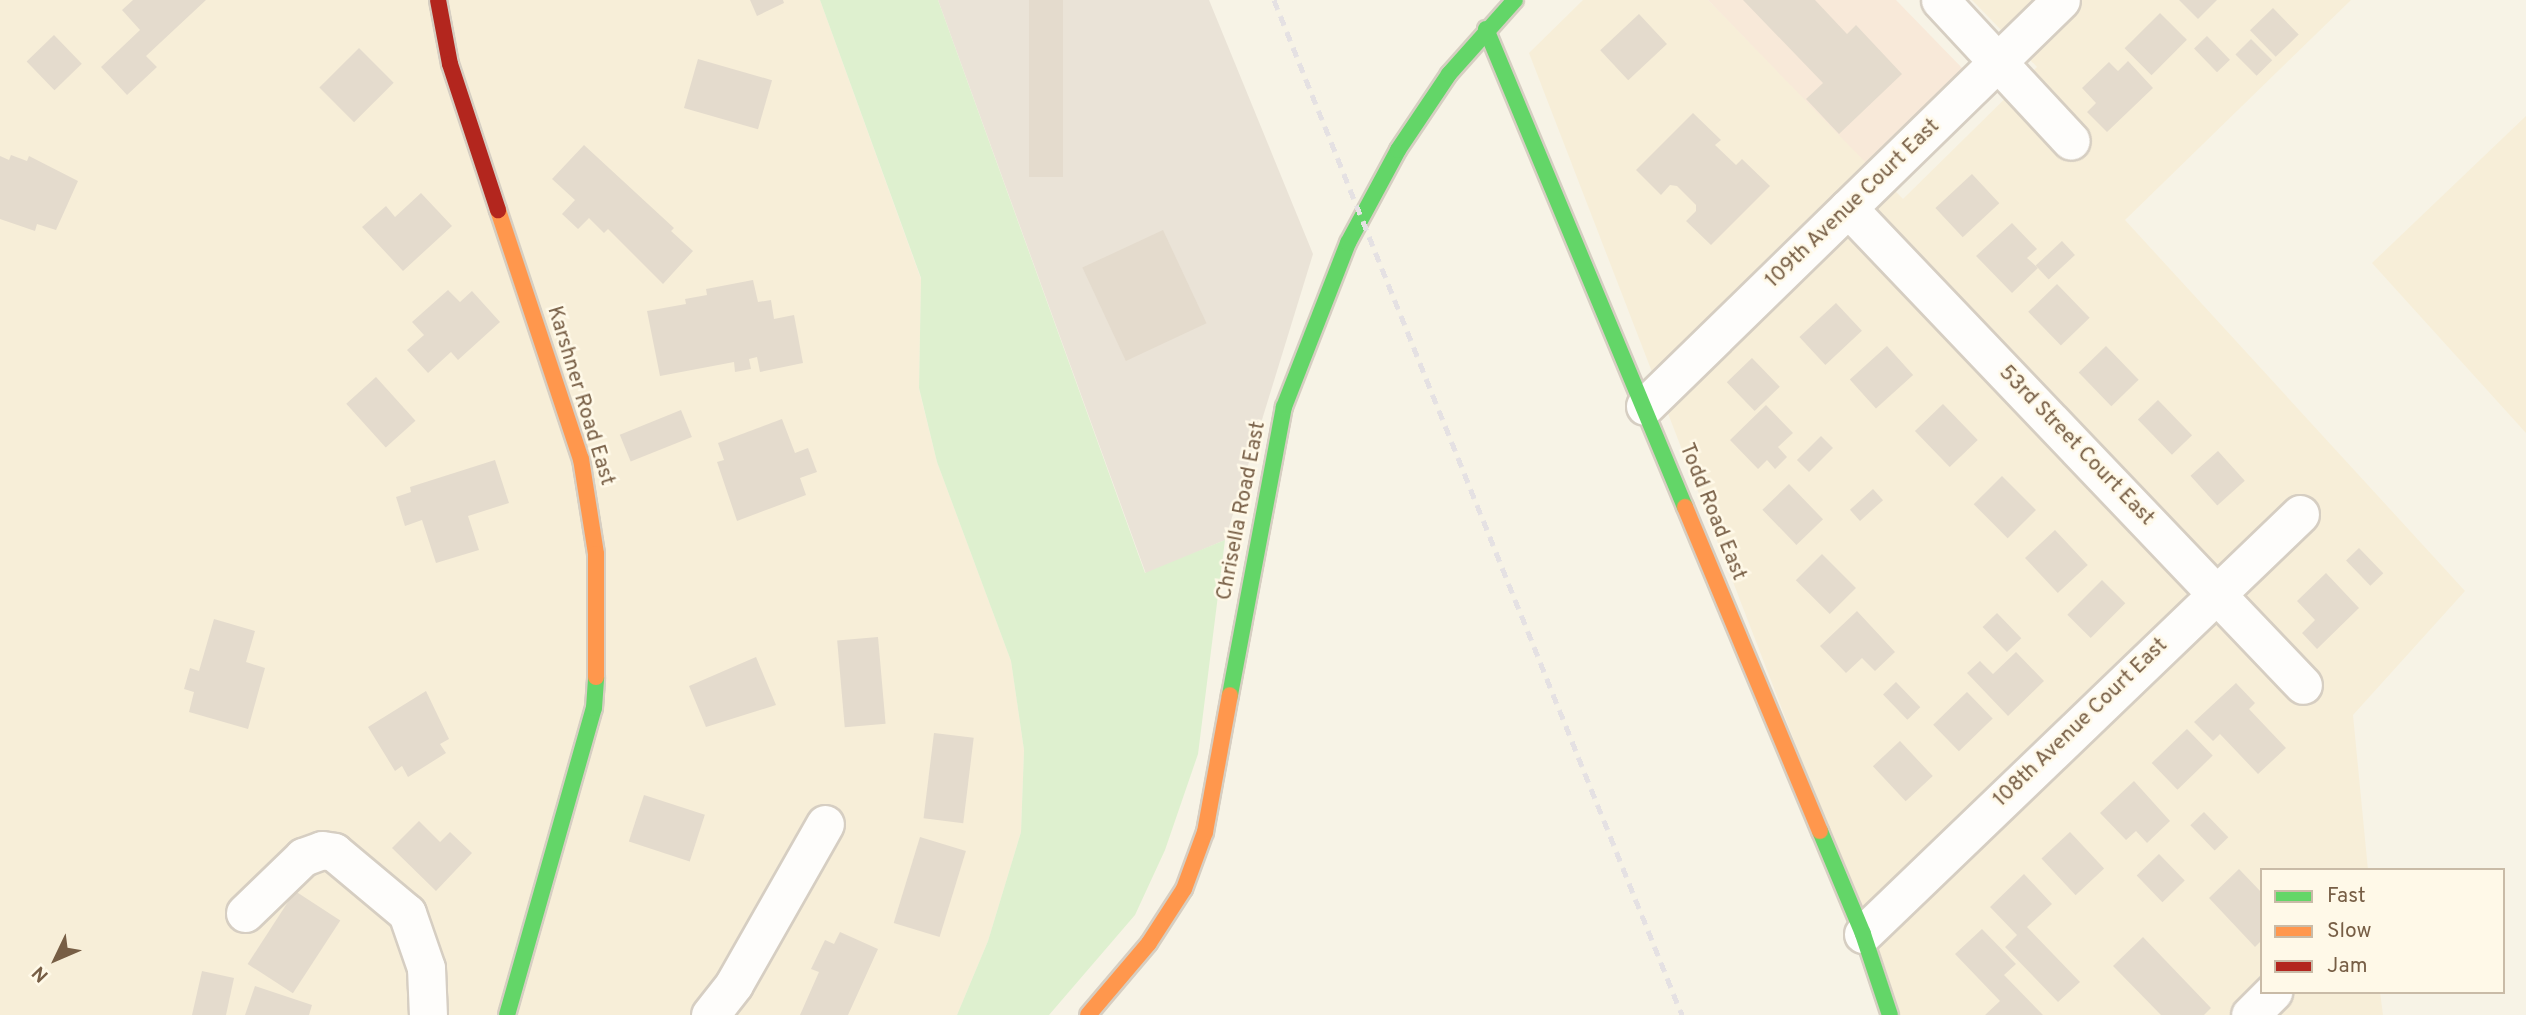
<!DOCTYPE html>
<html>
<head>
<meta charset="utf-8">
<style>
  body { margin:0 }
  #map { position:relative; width:2526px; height:1015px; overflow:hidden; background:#f7f3e6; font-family:Overpass,sans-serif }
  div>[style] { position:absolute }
  .residential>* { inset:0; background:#f7eed8 }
  .commercial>* { inset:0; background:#f8e9d9 }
  .industrial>* { inset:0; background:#eae3d7 }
  .green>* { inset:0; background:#def0cf }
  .building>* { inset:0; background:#e4dbcd; transform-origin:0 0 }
  .roads { filter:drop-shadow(2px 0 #d6cec2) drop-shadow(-2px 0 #d6cec2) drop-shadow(0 2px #d6cec2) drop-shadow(0 -2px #d6cec2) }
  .street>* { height:37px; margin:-18.5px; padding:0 18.5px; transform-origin:18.5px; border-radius:18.5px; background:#fefdfb }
  .fast>* { height:16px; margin:-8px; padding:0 8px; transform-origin:8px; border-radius:8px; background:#63d668 }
  .slow>* { height:16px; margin:-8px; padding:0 8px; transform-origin:8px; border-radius:8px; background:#ff974d }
  .jam>* { height:16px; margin:-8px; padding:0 8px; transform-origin:8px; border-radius:8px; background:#b3261e }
  .rail>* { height:5px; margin-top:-2.5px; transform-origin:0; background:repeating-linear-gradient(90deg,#e5e1e3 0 10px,transparent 0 17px) }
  span { translate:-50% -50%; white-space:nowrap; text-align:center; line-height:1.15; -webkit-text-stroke:5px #fff9e8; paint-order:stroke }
  .street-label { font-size:21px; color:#775e45 }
  .legend { position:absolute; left:2260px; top:868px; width:245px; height:126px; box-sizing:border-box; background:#fff9e8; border:2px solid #c9bba7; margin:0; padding:9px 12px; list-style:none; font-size:21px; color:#775e45 }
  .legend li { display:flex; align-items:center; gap:14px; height:35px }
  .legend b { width:35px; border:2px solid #c9bba7 }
  .north { position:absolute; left:21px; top:924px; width:70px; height:70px; -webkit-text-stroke:5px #fff9e8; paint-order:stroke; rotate:226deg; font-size:19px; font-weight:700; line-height:28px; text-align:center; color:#775e45 }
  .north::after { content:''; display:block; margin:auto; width:24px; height:32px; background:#775e45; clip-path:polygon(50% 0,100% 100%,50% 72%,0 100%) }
</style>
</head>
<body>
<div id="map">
  <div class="residential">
    <i style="clip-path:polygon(0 0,820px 0,921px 279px,919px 389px,937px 462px,1011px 661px,1024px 750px,1021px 832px,988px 941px,957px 1015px,0 1015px)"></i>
    <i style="clip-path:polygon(1583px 0,1708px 0,1903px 199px,2037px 67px,1972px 0,2351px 0,2125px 220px,2465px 591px,2353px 715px,2368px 870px,2262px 870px,2262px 992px,2380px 992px,2383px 1015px,1900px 1015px,1529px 53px)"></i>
    <i style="clip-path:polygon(2526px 116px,2526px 433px,2372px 263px)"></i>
  </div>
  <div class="commercial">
    <i style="clip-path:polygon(1708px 0,1896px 0,1963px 69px,1866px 163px)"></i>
  </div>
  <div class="industrial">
    <i style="clip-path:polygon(938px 0,1209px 0,1313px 254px,1225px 540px,1146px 574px)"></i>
  </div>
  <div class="green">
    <i style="clip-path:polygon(820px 0,938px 0,1145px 573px,1225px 540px,1198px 754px,1165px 850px,1135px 915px,1049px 1015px,957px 1015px,988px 941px,1021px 832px,1024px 750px,1011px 661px,937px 462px,919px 388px,921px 278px)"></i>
  </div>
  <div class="building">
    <i style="clip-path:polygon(133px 0,206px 0,146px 56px,157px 67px,127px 95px,101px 67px,140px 30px,122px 10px)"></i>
    <i style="clip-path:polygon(750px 0,783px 0,784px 3px,757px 16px)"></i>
    <i style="left:1029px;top:0;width:34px;height:177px"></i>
    <i style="clip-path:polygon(1743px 0,1815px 0,1847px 34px,1856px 25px,1902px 74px,1839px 134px,1806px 99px,1823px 83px)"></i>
    <i style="clip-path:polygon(2179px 0,2217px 0,2198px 19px)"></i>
    <i style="left:2273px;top:8px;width:37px;height:32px;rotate:46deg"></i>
    <i style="left:2160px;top:13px;width:38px;height:50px;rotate:45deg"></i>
    <i style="left:1639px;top:14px;width:41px;height:53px;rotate:47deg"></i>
    <i style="left:54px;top:35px;width:40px;height:38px;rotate:46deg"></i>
    <i style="left:2207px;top:36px;width:33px;height:18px;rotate:46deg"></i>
    <i style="left:2251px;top:39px;width:30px;height:22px;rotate:45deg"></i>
    <i style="left:359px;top:48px;width:49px;height:56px;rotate:45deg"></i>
    <i style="left:698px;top:59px;width:77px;height:51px;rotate:16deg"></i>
    <i style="clip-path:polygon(2128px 61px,2153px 88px,2107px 132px,2087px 112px,2096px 103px,2082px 88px,2109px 62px,2118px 71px)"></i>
    <i style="clip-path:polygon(1693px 113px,1721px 140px,1715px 145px,1736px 165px,1742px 159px,1770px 186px,1711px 245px,1686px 221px,1696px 211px,1696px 205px,1677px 186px,1670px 185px,1661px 195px,1636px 170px)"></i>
    <i style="clip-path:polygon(584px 145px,674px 228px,671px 231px,693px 251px,663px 284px,608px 229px,604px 233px,589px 218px,578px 229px,562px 214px,575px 200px,552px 179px)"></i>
    <i style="clip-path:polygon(11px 155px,27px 161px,29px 156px,78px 181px,56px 230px,37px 224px,35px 231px,0 219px,0 156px,9px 160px)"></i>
    <i style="left:1972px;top:174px;width:40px;height:50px;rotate:47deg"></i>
    <i style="clip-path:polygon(421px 193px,452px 226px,403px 271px,362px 227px,386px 206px,395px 217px)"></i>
    <i style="clip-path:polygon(2012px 223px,2037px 249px,2027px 258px,2038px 268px,2012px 293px,1976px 256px)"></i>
    <i style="left:1163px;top:230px;width:103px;height:89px;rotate:65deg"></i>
    <i style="left:2062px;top:241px;width:19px;height:36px;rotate:47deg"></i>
    <i style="clip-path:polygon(753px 280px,758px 302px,771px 300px,774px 319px,794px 315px,803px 363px,760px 372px,757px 357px,749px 359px,751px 369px,735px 372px,734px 362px,660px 376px,647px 311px,686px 304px,685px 299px,707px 295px,706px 289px)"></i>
    <i style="left:2057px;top:284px;width:47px;height:40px;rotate:46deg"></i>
    <i style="clip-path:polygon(448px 290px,460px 302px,472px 291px,500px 322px,458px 360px,451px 352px,428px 373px,407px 350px,424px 335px,412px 322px)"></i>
    <i style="left:1836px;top:303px;width:38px;height:50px;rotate:47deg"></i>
    <i style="left:1887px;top:346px;width:39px;height:50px;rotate:48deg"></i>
    <i style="left:2106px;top:346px;width:47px;height:38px;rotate:46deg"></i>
    <i style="left:1752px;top:358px;width:40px;height:35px;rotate:46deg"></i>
    <i style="left:376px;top:377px;width:59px;height:40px;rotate:48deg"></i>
    <i style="left:2158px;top:400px;width:49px;height:28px;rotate:46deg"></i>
    <i style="left:1943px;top:404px;width:50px;height:39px;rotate:46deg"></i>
    <i style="clip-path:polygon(1766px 405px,1793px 433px,1778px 447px,1787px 457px,1775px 469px,1767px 460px,1758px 469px,1730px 440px)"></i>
    <i style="left:681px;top:410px;width:29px;height:66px;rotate:68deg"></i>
    <i style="clip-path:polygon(782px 419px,795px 453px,808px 448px,817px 472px,800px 478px,806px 495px,737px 521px,717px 462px,724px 460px,718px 443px)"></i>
    <i style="left:1821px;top:436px;width:17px;height:34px;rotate:45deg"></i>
    <i style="left:2218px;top:451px;width:40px;height:37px;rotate:48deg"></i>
    <i style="clip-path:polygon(495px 460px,509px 503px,468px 516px,479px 550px,436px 563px,422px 520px,405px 526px,396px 497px,411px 492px,410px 487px)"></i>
    <i style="left:2002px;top:476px;width:48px;height:40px;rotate:45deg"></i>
    <i style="left:1789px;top:484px;width:49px;height:37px;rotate:46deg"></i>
    <i style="left:1873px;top:489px;width:15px;height:31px;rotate:48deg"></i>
    <i style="left:2055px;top:530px;width:48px;height:41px;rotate:47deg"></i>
    <i style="left:2359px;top:548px;width:35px;height:18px;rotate:46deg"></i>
    <i style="left:1822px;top:554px;width:48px;height:37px;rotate:45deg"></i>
    <i style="clip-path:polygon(2326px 573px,2359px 608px,2317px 649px,2302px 633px,2315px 620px,2297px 601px)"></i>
    <i style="left:2102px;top:580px;width:33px;height:49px;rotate:45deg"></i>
    <i style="clip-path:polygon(1857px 611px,1895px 652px,1875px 671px,1862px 658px,1846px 673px,1820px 646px)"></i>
    <i style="left:1997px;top:613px;width:35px;height:20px;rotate:46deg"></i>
    <i style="clip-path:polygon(214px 619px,255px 631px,246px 662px,265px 668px,248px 729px,189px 712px,194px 692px,184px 689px,190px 668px,199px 671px)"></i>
    <i style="left:878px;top:637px;width:87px;height:41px;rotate:85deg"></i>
    <i style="clip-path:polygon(2016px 652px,2044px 681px,2008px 716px,1967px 673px,1980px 661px,1993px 674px)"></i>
    <i style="clip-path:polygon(756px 657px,776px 705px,706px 727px,689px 686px)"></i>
    <i style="left:1896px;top:682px;width:35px;height:18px;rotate:46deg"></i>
    <i style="clip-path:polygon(2236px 683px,2255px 703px,2249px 709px,2286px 748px,2258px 774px,2220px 734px,2213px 741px,2194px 722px)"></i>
    <i style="clip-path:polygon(426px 691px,449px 739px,440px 744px,446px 753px,408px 777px,402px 766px,395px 771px,368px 727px)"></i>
    <i style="left:1967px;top:692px;width:37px;height:47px;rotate:46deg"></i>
    <i style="left:2187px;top:729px;width:37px;height:49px;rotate:46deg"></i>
    <i style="left:934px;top:733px;width:40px;height:86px;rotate:7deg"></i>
    <i style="left:1900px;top:741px;width:48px;height:37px;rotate:47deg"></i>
    <i style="clip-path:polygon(2134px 781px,2170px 821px,2147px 843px,2136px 831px,2126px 840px,2100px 813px)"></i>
    <i style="left:644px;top:795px;width:64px;height:49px;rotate:18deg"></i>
    <i style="left:2204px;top:812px;width:35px;height:19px;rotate:46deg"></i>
    <i style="clip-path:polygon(419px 821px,440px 842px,450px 832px,472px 853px,436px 891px,392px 848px)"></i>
    <i style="left:2070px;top:832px;width:50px;height:39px;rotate:47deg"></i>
    <i style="left:920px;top:837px;width:48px;height:90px;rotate:17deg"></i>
    <i style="left:2159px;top:854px;width:37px;height:31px;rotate:46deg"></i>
    <i style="clip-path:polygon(2239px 869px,2262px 893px,2262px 940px,2255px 947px,2209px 898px)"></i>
    <i style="clip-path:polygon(2024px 874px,2052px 904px,2027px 927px,2080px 982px,2058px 1002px,2005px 947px,2017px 935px,1990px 907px)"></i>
    <i style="left:295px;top:891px;width:54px;height:87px;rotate:33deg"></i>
    <i style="clip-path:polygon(1982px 929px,2016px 964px,2004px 975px,2043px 1015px,1985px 1015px,2000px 1001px,1955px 954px)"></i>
    <i style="clip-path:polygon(840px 932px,878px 949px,848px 1015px,800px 1015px,819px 972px,811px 969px,825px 940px,834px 944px)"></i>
    <i style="clip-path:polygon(2143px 937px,2211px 1008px,2204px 1015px,2161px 1015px,2113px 966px)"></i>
    <i style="clip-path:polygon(202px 971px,234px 978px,226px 1015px,192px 1015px)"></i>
    <i style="clip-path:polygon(255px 986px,312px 1005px,309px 1015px,245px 1015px)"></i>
  </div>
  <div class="roads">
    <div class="street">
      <i style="left:1940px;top:0;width:192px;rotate:47.1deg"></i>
      <i style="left:1848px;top:208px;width:659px;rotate:46.35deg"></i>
      <i style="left:1645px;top:406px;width:581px;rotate:-44.3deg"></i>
      <i style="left:245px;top:913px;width:81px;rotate:-44deg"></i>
      <i style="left:303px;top:857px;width:20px;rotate:-20deg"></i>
      <i style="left:322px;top:850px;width:12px;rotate:9deg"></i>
      <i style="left:334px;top:852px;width:95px;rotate:39.9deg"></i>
      <i style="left:407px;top:913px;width:58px;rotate:70.9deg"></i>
      <i style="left:426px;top:968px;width:47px;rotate:87.6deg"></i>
      <i style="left:1863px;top:934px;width:606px;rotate:-43.86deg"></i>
      <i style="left:710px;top:1015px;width:39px;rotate:-52deg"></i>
      <i style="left:734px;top:984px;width:184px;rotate:-60.4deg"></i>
      <i style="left:2250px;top:1015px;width:33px;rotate:-45deg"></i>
    </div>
    <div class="fast">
      <i style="left:1486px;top:29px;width:518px;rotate:67.4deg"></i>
      <i style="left:1230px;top:695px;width:293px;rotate:-79.4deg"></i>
      <i style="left:1284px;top:407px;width:176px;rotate:-68.7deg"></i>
      <i style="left:1348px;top:243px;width:106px;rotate:-61.7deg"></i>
      <i style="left:1398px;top:150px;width:92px;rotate:-56.1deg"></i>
      <i style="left:1449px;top:74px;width:99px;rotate:-48.3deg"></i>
      <i style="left:1820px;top:831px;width:112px;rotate:67.3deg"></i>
      <i style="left:1863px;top:934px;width:85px;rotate:71.6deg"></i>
      <i style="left:507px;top:1015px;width:319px;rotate:-74.2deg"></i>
      <i style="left:594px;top:708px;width:31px;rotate:-86deg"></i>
    </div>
    <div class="slow">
      <i style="left:498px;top:210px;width:262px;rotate:71.6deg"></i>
      <i style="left:581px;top:459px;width:96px;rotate:81deg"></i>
      <i style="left:596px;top:554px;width:123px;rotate:90deg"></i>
      <i style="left:1685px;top:507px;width:351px;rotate:67.4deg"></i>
      <i style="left:1088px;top:1015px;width:94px;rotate:-49.7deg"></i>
      <i style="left:1149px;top:943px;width:64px;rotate:-57.1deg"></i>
      <i style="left:1184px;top:889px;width:61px;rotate:-69.8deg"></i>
      <i style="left:1205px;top:832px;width:139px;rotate:-79.7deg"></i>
    </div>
    <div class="jam">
      <i style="left:438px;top:0;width:65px;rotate:79.4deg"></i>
      <i style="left:450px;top:64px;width:154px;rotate:71.8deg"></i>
    </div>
  </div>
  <div class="rail">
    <i style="left:1274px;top:0;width:1094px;rotate:68.1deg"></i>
  </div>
  <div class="street-label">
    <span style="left:1853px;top:204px;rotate:-44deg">109th Avenue Court East</span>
    <span style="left:580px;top:396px;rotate:73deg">Karshner Road East</span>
    <span style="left:2076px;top:446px;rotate:46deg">53rd Street Court East</span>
    <span style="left:1242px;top:511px;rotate:-79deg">Chrisella Road East</span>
    <span style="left:1712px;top:512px;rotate:68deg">Todd Road East</span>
    <span style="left:2081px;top:723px;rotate:-44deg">108th Avenue Court East</span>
  </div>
  <ul class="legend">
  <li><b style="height:9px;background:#63d668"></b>Fast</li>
  <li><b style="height:9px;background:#ff974d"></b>Slow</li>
  <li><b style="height:9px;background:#b3261e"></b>Jam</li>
  </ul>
  <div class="north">N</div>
</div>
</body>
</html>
